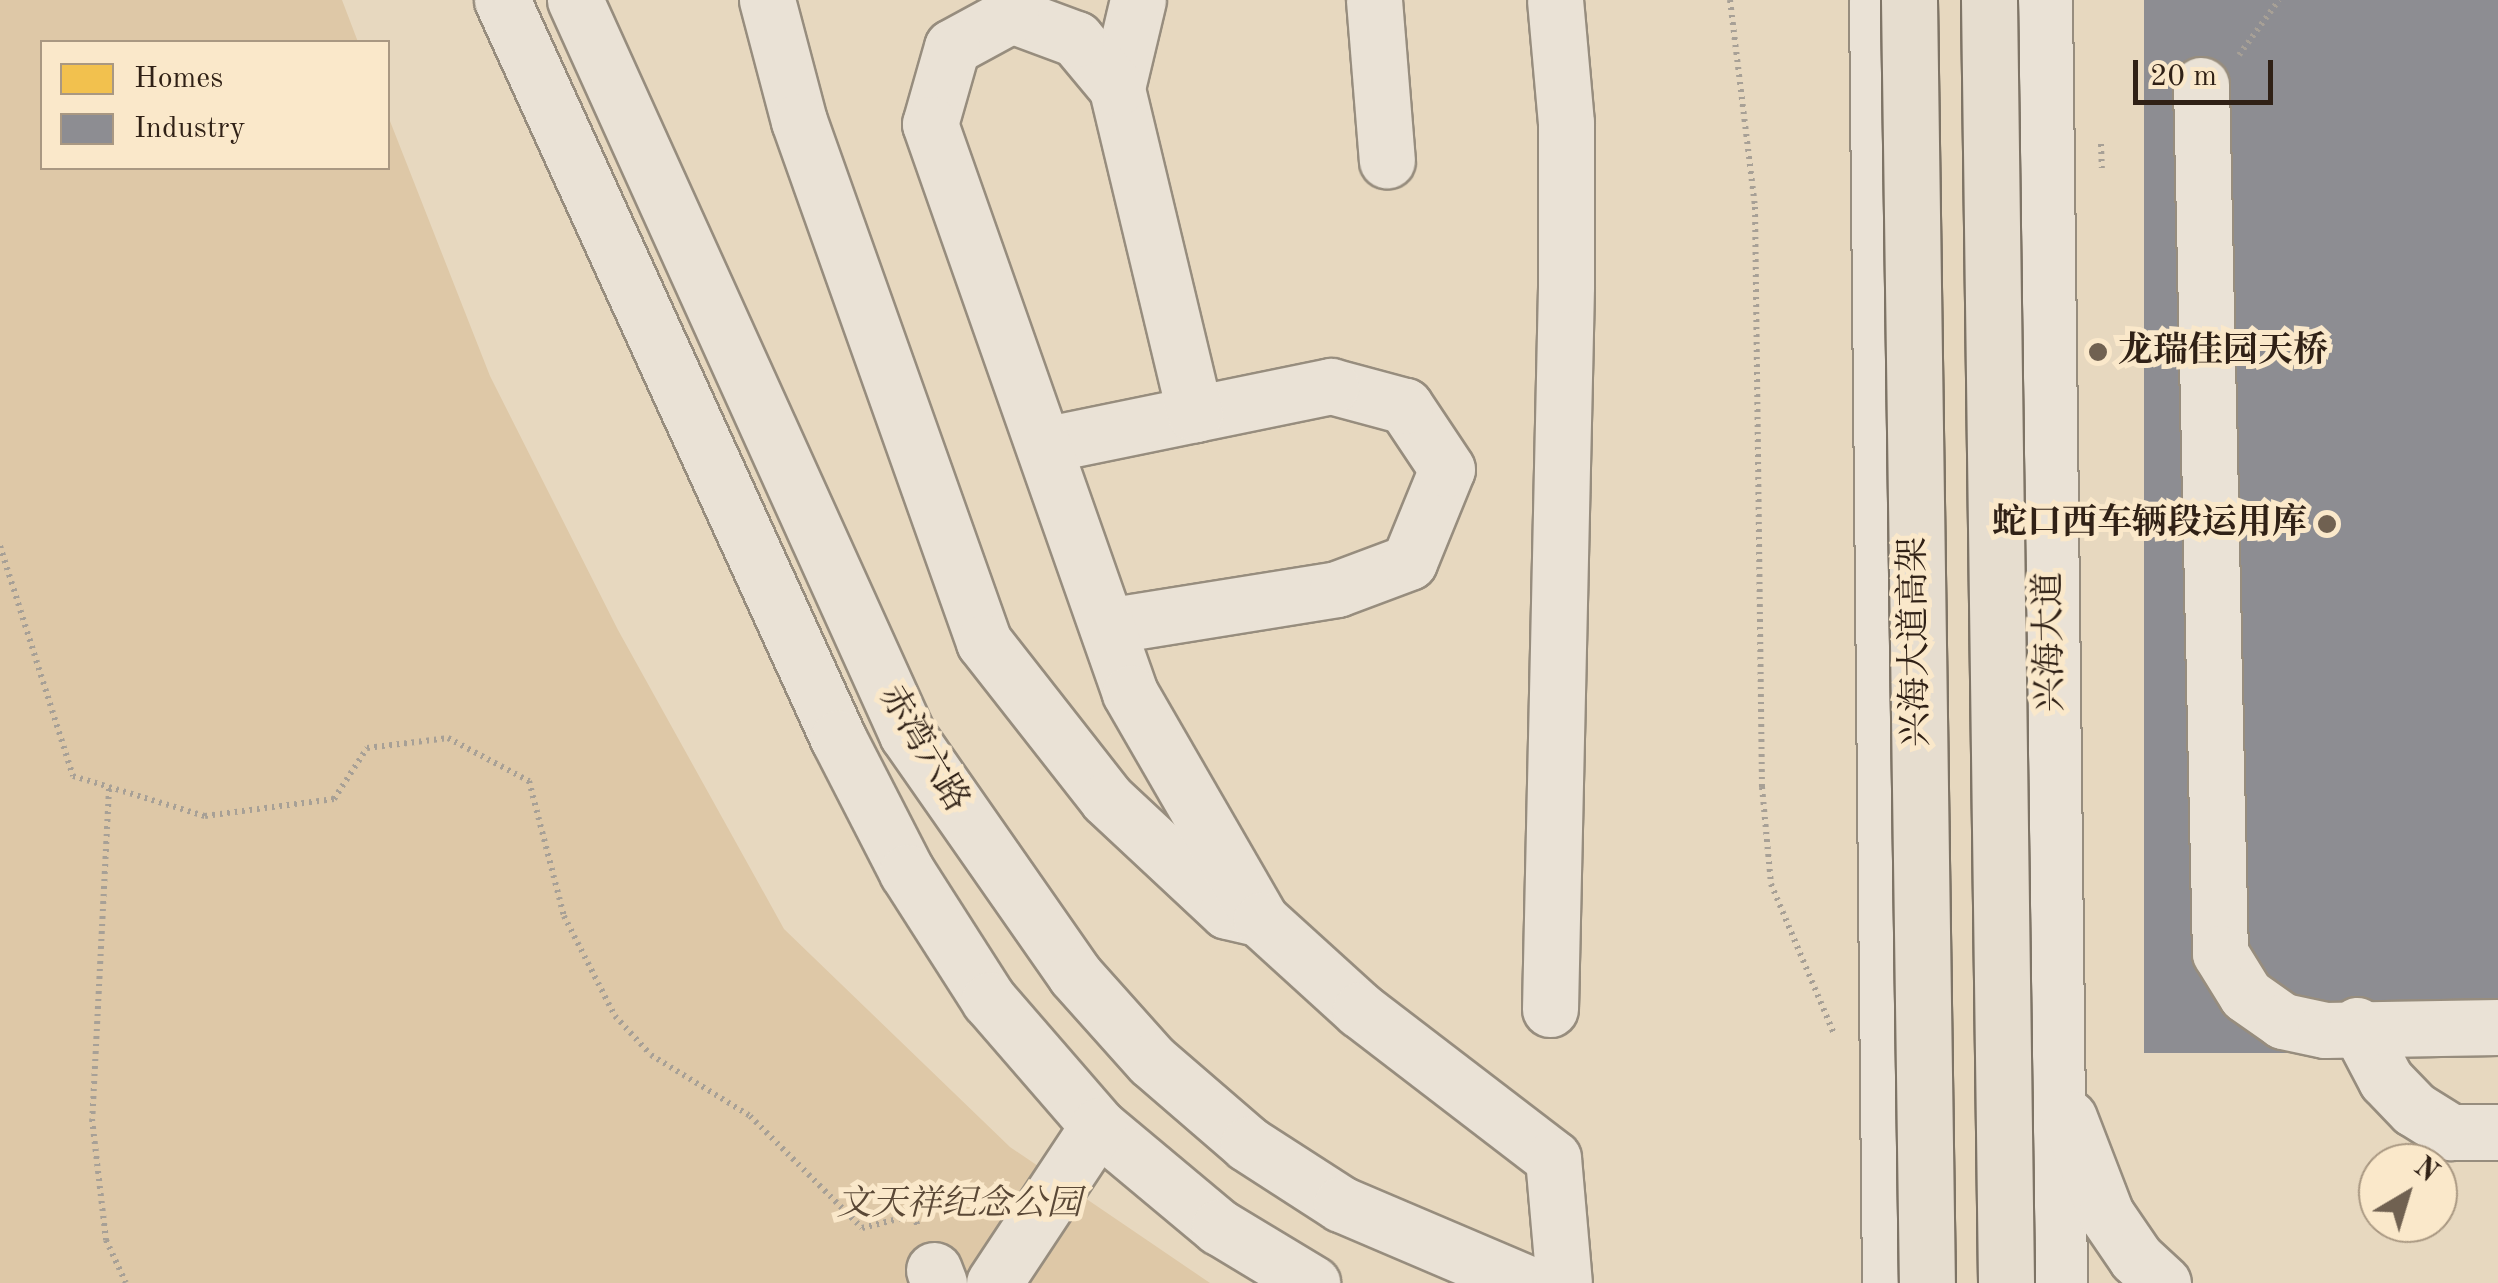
<!DOCTYPE html>
<html>
<head>
<meta charset="utf-8">
<style>
  body { margin:0 }
  #map { position:relative; width:2498px; height:1283px; overflow:hidden; background:#e7d8bf; font-family:"Old Standard TT","Noto Serif SC",serif }
  div>[style] { position:absolute }
  .green>* { inset:0; background:#dec8a7 }
  .homes>* { inset:0; background:#f2c14e; transform-origin:0 0 }
  .industry>* { inset:0; background:#8d8d92; transform-origin:0 0 }
  .path>* { height:6px; margin-top:-3px; transform-origin:0; background:repeating-linear-gradient(90deg,#a7a096 0 2.5px,transparent 0 7.5px) }
  .roads { filter:drop-shadow(2px 0 #978d7e) drop-shadow(-2px 0 #978d7e) drop-shadow(0 2px #978d7e) drop-shadow(0 -2px #978d7e) }
  .minor>* { height:55px; margin:-27.5px; padding:0 27.5px; transform-origin:27.5px; border-radius:27.5px; background:#eae2d6 }
  .bridges { filter:drop-shadow(2px 0 #7e7466) drop-shadow(-2px 0 #7e7466) drop-shadow(0 2px #7e7466) drop-shadow(0 -2px #7e7466) }
  .major-bridge>* { height:55px; margin:-27.5px; padding:0 27.5px; transform-origin:27.5px; border-radius:27.5px; background:#e6ddcf }
  .dots>* { width:28px; height:28px; translate:-50% -50%; box-sizing:border-box; border:5px solid #fae8ca; border-radius:50% }
  span { translate:-50% -50%; white-space:nowrap; text-align:center; line-height:1.15; -webkit-text-stroke:10px #fae8ca; paint-order:stroke }
  .poi-label { font-size:35px; color:#302116; font-weight:700 }
  .left { translate:0 -50%; text-align:left }
  .right { translate:-100% -50%; text-align:right }
  .street-label { font-size:35px; color:#302116 }
  .park-label { font-size:35px; color:#5a4836; font-style:italic }
  .legend { position:absolute; left:40px; top:40px; width:350px; height:130px; box-sizing:border-box; background:#fae8ca; border:2px solid #a99882; margin:0; padding:12px 18px; list-style:none; font-size:30px; color:#302116 }
  .legend li { display:flex; align-items:center; gap:20px; height:50px }
  .legend b { width:50px; border:2px solid #a99882 }
  .north { position:absolute; left:2358px; top:1143px; width:100px; height:100px; box-sizing:border-box; background:#fae8ca; border:2px solid #a99882; border-radius:50%; rotate:38deg; font-size:28px; font-weight:700; line-height:40px; text-align:center; color:#302116 }
  .north::after { content:''; display:block; margin:auto; width:35px; height:45px; background:#706151; clip-path:polygon(50% 0,100% 100%,50% 72%,0 100%) }
  .scale { position:absolute; left:2133px; top:60px; width:140px; height:45px; box-sizing:border-box; border:5px solid #302116; border-top:0; padding-left:12px; font-size:30px; line-height:35px; white-space:nowrap; color:#302116; -webkit-text-stroke:8px #fae8ca; paint-order:stroke }
</style>
</head>
<body>
<div id="map">
  <div class="green">
    <i style="clip-path:polygon(0 0,342px 0,358px 42px,42px 42px,42px 168px,388px 168px,388px 116px,490px 376px,618px 630px,784px 929px,1010px 1147px,1210px 1283px,0 1283px)"></i>
  </div>
  <div class="homes">
    <i style="left:2408px;top:58px;width:401px;height:146px;rotate:89deg"></i>
    <i style="clip-path:polygon(2411px 579px,2418px 892px,2498px 890px,2498px 1005px,2279px 1008px,2270px 582px)"></i>
  </div>
  <div class="industry">
    <i style="left:2144px;top:0;width:354px;height:1053px"></i>
  </div>
  <div class="path">
    <i style="left:1730px;top:0;width:209px;rotate:83.1deg"></i>
    <i style="left:1755px;top:207px;width:580px;rotate:89.31deg"></i>
    <i style="left:1762px;top:787px;width:97px;rotate:84.7deg"></i>
    <i style="left:1771px;top:884px;width:163px;rotate:67.2deg"></i>
    <i style="left:2239px;top:55px;width:68px;rotate:-54deg"></i>
    <i style="left:2101px;top:144px;width:24px;rotate:88deg"></i>
    <i style="left:0;top:546px;width:241px;rotate:72.4deg"></i>
    <i style="left:73px;top:776px;width:138px;rotate:16.9deg"></i>
    <i style="left:205px;top:816px;width:130px;rotate:-7.5deg"></i>
    <i style="left:334px;top:799px;width:61px;rotate:-57.1deg"></i>
    <i style="left:367px;top:748px;width:82px;rotate:-7deg"></i>
    <i style="left:448px;top:738px;width:92px;rotate:28deg"></i>
    <i style="left:529px;top:781px;width:139px;rotate:75.5deg"></i>
    <i style="left:564px;top:916px;width:112px;rotate:63deg"></i>
    <i style="left:615px;top:1016px;width:53px;rotate:47.3deg"></i>
    <i style="left:651px;top:1055px;width:116px;rotate:31.6deg"></i>
    <i style="left:750px;top:1116px;width:158px;rotate:45deg"></i>
    <i style="left:862px;top:1228px;width:54px;rotate:-14deg"></i>
    <i style="left:914px;top:1215px;width:13px;rotate:72deg"></i>
    <i style="left:109px;top:789px;width:330px;rotate:92.9deg"></i>
    <i style="left:92px;top:1119px;width:122px;rotate:83.4deg"></i>
    <i style="left:106px;top:1240px;width:47px;rotate:65.1deg"></i>
  </div>
  <div class="roads">
    <div class="minor">
      <i style="left:502px;top:0;width:811px;rotate:65.52deg"></i>
      <i style="left:838px;top:738px;width:151px;rotate:62.8deg"></i>
      <i style="left:907px;top:872px;width:152px;rotate:57.4deg"></i>
      <i style="left:989px;top:1000px;width:167px;rotate:49.1deg"></i>
      <i style="left:1098px;top:1126px;width:158px;rotate:39.9deg"></i>
      <i style="left:1219px;top:1227px;width:109px;rotate:31.1deg"></i>
      <i style="left:575px;top:0;width:806px;rotate:65.66deg"></i>
      <i style="left:907px;top:734px;width:294px;rotate:55.1deg"></i>
      <i style="left:1075px;top:975px;width:115px;rotate:48.2deg"></i>
      <i style="left:1152px;top:1061px;width:127px;rotate:40.8deg"></i>
      <i style="left:1248px;top:1144px;width:111px;rotate:32.8deg"></i>
      <i style="left:1341px;top:1204px;width:201px;rotate:23.1deg"></i>
      <i style="left:767px;top:0;width:125px;rotate:75.2deg"></i>
      <i style="left:799px;top:121px;width:553px;rotate:70.45deg"></i>
      <i style="left:984px;top:642px;width:199px;rotate:51.9deg"></i>
      <i style="left:1107px;top:799px;width:164px;rotate:43deg"></i>
      <i style="left:1227px;top:911px;width:31px;rotate:13deg"></i>
      <i style="left:1374px;top:0;width:161px;rotate:85.4deg"></i>
      <i style="left:1877px;top:0;width:1283px;rotate:89.42deg"></i>
      <i style="left:2044px;top:0;width:1283px;rotate:89.33deg"></i>
      <i style="left:2201px;top:85px;width:868px;rotate:88.75deg"></i>
      <i style="left:2220px;top:953px;width:49px;rotate:58.2deg"></i>
      <i style="left:2246px;top:995px;width:45px;rotate:35.1deg"></i>
      <i style="left:2283px;top:1021px;width:43px;rotate:12.1deg"></i>
      <i style="left:2325px;top:1030px;width:173px;rotate:-1deg"></i>
      <i style="left:1117px;top:88px;width:90px;rotate:-76.6deg"></i>
      <i style="left:1044px;top:445px;width:154px;rotate:-11.6deg"></i>
      <i style="left:1107px;top:626px;width:233px;rotate:-9.1deg"></i>
      <i style="left:1337px;top:589px;width:77px;rotate:-20.6deg"></i>
      <i style="left:1409px;top:562px;width:100px;rotate:-67.8deg"></i>
      <i style="left:1447px;top:469px;width:76px;rotate:-123.7deg"></i>
      <i style="left:1405px;top:406px;width:77px;rotate:-164.9deg"></i>
      <i style="left:1331px;top:386px;width:139px;rotate:168.4deg"></i>
      <i style="left:1195px;top:414px;width:335px;rotate:-103.5deg"></i>
      <i style="left:1117px;top:88px;width:64px;rotate:-129.9deg"></i>
      <i style="left:1076px;top:39px;width:69px;rotate:-159.7deg"></i>
      <i style="left:1011px;top:15px;width:67px;rotate:151.5deg"></i>
      <i style="left:952px;top:47px;width:80px;rotate:105.9deg"></i>
      <i style="left:930px;top:124px;width:603px;rotate:70.63deg"></i>
      <i style="left:1130px;top:693px;width:262px;rotate:60deg"></i>
      <i style="left:1261px;top:920px;width:134px;rotate:42.3deg"></i>
      <i style="left:1360px;top:1010px;width:243px;rotate:37.5deg"></i>
      <i style="left:1553px;top:1158px;width:125px;rotate:85deg"></i>
      <i style="left:1550px;top:1009px;width:724px;rotate:-88.73deg"></i>
      <i style="left:1566px;top:285px;width:162px;rotate:-90deg"></i>
      <i style="left:1566px;top:123px;width:123px;rotate:-95.1deg"></i>
      <i style="left:2357px;top:1025px;width:62px;rotate:62.2deg"></i>
      <i style="left:2386px;top:1080px;width:40px;rotate:46deg"></i>
      <i style="left:2414px;top:1109px;width:44px;rotate:31.9deg"></i>
      <i style="left:2451px;top:1132px;width:47px"></i>
      <i style="left:2069px;top:1118px;width:103px;rotate:68.9deg"></i>
      <i style="left:2106px;top:1214px;width:53px;rotate:55.7deg"></i>
      <i style="left:2136px;top:1258px;width:37px;rotate:43deg"></i>
      <i style="left:934px;top:1270px;width:14px;rotate:69deg"></i>
      <i style="left:994px;top:1283px;width:188px;rotate:-56.5deg"></i>
    </div>
  </div>
  <div class="bridges">
    <div class="major-bridge">
      <i style="left:1909px;top:0;width:1283px;rotate:89.2deg"></i>
      <i style="left:1989px;top:0;width:1283px;rotate:89.24deg"></i>
    </div>
  </div>
  <div class="dots">
    <i style="left:2098px;top:352px;background:#706151"></i>
    <i style="left:2327px;top:524px;background:#706151"></i>
  </div>
  <div class="poi-label">
    <span class="left" style="left:2118px;top:352px">龙瑞佳园天桥</span>
    <span class="right" style="left:2307px;top:524px">蛇口西车辆段运用库</span>
  </div>
  <div class="street-label">
    <span style="left:1916px;top:642px;rotate:-91deg">兴海大道高架</span>
    <span style="left:2051px;top:642px;rotate:-91deg">兴海大道</span>
    <span style="left:923px;top:749px;rotate:59deg">赤湾六路</span>
  </div>
  <div class="park-label">
    <span style="left:959px;top:1205px">文天祥纪念公园</span>
  </div>
  <ul class="legend">
  <li><b style="height:28px;background:#f2c14e"></b>Homes</li>
  <li><b style="height:28px;background:#8d8d92"></b>Industry</li>
  </ul>
  <div class="north">N</div>
  <div class="scale">20 m</div>
</div>
</body>
</html>
